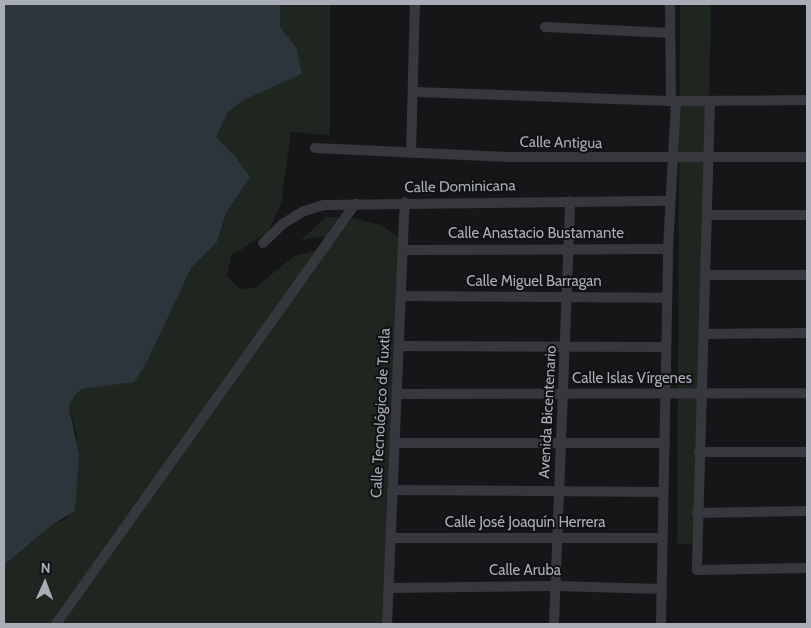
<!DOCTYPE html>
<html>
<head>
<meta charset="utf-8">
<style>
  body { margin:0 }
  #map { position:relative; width:811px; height:628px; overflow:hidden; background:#161618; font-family:Cabin,sans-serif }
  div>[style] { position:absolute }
  .green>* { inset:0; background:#1e261f }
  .water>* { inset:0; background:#2c353c }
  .minor>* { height:10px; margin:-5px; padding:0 5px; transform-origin:5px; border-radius:5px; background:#37383d }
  span { translate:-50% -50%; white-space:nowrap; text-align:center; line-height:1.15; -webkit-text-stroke:4px #111113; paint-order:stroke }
  .street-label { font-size:15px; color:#a8adb8 }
  .frame { position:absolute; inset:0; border:5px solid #a8adb8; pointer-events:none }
  .north { position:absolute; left:20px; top:558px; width:50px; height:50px; -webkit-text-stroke:4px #111113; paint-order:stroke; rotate:2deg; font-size:14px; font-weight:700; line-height:20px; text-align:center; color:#a8adb8 }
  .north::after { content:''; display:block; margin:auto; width:18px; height:22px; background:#a8adb8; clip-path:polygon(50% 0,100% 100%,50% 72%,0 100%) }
</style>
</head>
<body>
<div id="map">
  <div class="green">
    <i style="clip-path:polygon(280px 4px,330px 4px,330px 135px,291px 132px,281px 204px,268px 232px,231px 256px,227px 276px,240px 289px,255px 288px,294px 256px,319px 250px,325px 236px,301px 240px,326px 217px,349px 217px,381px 225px,400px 239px,383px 624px,4px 624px,4px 565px,52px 525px,68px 518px,77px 435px,69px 407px,76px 395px,82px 389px,95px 387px,146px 364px,193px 266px,217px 242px,226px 213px,250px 177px,235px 156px,216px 137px,228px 112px,246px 99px,302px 74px,297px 48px,280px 27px)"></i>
    <i style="clip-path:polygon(680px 4px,711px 4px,700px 544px,677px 544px)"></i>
  </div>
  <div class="water">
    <i style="clip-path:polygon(4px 4px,280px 4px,280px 27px,297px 48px,302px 74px,246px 99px,228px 112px,216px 137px,235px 156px,250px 177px,226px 213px,217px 242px,192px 267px,146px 364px,134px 382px,82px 389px,75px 395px,69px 407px,79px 455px,75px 511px,52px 525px,4px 565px)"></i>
  </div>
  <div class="minor">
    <i style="left:670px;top:4px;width:97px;rotate:89.4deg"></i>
    <i style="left:545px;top:27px;width:125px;rotate:2.7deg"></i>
    <i style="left:414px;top:92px;width:262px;rotate:2deg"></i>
    <i style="left:676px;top:101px;width:131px;rotate:-0.4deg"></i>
    <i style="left:710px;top:101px;width:469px;rotate:91.6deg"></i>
    <i style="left:697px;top:570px;width:110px;rotate:-1deg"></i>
    <i style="left:315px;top:148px;width:192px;rotate:2.7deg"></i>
    <i style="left:507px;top:157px;width:300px"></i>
    <i style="left:411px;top:153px;width:149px;rotate:-88.5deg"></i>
    <i style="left:707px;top:215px;width:100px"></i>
    <i style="left:263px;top:243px;width:29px;rotate:-44deg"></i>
    <i style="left:284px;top:223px;width:23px;rotate:-31deg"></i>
    <i style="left:304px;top:211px;width:21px;rotate:-17deg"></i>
    <i style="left:324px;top:205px;width:346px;rotate:-0.7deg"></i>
    <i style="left:404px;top:250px;width:264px;rotate:-0.2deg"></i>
    <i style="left:706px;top:275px;width:101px"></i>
    <i style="left:401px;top:296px;width:266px;rotate:0.4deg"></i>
    <i style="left:704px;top:334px;width:103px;rotate:-0.6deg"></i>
    <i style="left:399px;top:346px;width:267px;rotate:0.2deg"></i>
    <i style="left:397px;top:394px;width:410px;rotate:-0.1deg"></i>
    <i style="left:395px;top:443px;width:270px"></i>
    <i style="left:699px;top:452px;width:108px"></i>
    <i style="left:392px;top:490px;width:269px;rotate:0.4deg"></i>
    <i style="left:697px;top:513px;width:110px;rotate:-1deg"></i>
    <i style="left:391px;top:538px;width:269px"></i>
    <i style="left:389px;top:588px;width:167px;rotate:-0.7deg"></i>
    <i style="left:556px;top:586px;width:105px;rotate:1.6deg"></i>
    <i style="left:56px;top:624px;width:516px;rotate:-54.55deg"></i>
    <i style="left:387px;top:624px;width:422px;rotate:-87.6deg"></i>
    <i style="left:554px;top:624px;width:423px;rotate:-87.8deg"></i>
    <i style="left:661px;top:624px;width:375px;rotate:-88.9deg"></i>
    <i style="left:668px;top:249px;width:148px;rotate:-86.9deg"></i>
  </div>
  <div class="street-label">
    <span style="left:561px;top:143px;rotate:1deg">Calle Antigua</span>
    <span style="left:460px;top:187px;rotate:-1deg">Calle Dominicana</span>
    <span style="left:536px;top:234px">Calle Anastacio Bustamante</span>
    <span style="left:534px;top:282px">Calle Miguel Barragan</span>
    <span style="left:632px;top:379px">Calle Islas Vírgenes</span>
    <span style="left:548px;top:412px;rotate:-87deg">Avenida Bicentenario</span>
    <span style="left:381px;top:413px;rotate:-87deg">Calle Tecnológico de Tuxtla</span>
    <span style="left:525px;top:523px">Calle José Joaquín Herrera</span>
    <span style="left:525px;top:571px">Calle Aruba</span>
  </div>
  <div class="frame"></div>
  <div class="north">N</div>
</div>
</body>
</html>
